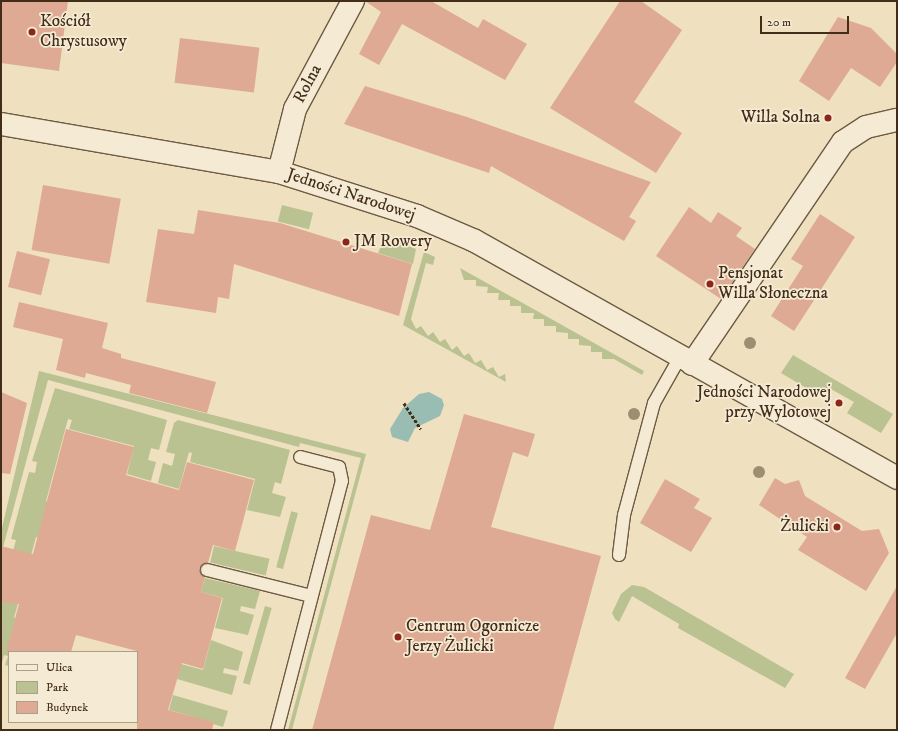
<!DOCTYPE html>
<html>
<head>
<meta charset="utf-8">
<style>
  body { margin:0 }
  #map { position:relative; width:898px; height:731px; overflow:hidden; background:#efe0bf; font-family:"IM FELL DW Pica",serif }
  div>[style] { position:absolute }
  .green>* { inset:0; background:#bac291; transform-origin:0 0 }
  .water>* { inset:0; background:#9abdb3 }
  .building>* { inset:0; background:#deaa93; transform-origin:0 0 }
  .path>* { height:2.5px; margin-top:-1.25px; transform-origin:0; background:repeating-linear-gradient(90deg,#422d19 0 3px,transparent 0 5px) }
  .roads { filter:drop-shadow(1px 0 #6d5a42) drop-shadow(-1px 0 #6d5a42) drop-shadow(0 1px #6d5a42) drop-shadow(0 -1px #6d5a42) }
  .lane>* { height:12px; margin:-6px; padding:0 6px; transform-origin:6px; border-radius:6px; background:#f5ebd5 }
  .street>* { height:22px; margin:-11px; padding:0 11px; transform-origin:11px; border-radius:11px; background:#f5ebd5 }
  .secondary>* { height:22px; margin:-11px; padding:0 11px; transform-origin:11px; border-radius:11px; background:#f5ebd5 }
  .trees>* { width:12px; height:12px; margin:-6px; border-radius:50%; background:#9d8e71 }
  .dots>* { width:11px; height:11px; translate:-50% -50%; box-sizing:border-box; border:2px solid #f5ebd5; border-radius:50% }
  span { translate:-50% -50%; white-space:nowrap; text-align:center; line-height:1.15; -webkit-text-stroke:3.5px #f5ebd5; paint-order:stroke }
  .poi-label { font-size:17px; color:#422d19 }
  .left { translate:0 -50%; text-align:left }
  .right { translate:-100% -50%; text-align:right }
  .street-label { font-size:17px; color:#422d19 }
  .frame { position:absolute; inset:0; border:2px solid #422d19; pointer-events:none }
  .legend { position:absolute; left:8px; top:651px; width:130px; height:72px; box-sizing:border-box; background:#f5ebd5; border:1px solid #ad9f8a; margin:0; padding:5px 7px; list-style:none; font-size:12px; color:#422d19 }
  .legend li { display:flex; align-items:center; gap:8px; height:20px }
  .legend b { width:20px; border:1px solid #ad9f8a }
  .scale { position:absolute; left:760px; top:16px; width:89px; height:18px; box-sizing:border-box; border:2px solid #422d19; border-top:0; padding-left:5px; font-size:12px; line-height:14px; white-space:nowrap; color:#422d19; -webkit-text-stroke:3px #f5ebd5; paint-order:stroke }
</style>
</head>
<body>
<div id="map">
  <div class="green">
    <i style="left:282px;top:205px;width:32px;height:17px;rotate:14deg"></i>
    <i style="clip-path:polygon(385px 237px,416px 249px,413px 264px,378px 253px)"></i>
    <i style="clip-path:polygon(424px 252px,435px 257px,433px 265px,426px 263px,411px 319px,416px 329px,421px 326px,428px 336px,433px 332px,440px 342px,445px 339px,452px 350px,457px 346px,464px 356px,469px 353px,475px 363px,481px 360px,487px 370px,493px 367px,499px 377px,505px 374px,506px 382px,403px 325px)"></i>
    <i style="clip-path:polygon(460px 268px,644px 371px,642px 375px,614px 359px,602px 359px,602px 352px,591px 352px,591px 346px,579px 345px,579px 339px,568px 339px,568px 333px,556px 332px,556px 326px,544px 326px,544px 319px,533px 319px,534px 313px,521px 313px,521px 306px,510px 306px,510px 300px,498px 300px,499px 293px,487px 293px,488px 287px,476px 286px,476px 280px,464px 280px)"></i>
    <i style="clip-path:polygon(793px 355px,893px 414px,881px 433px,847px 413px,854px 402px,829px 388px,823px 398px,781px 373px)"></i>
    <i style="clip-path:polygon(39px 371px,366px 454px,292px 730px,288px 730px,361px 458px,300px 443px,299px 447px,48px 380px,1px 555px,1px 532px)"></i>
    <i style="clip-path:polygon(55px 388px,167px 420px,159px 450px,151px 448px,148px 460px,156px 462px,151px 481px,127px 474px,134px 446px,69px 429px,72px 420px,68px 419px,46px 501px,79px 510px,40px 538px,36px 537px,14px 618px,47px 628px,9px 652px,9px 666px,5px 665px,8px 656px,4px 655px,1px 666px,1px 575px,13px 551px,16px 540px,11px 539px,29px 472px,35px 473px,37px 462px,32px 461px)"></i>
    <i style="clip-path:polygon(178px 420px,290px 450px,281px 484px,275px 482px,272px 493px,286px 497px,280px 517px,247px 510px,255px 479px,190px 462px,192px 453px,189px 452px,179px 489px,158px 483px,163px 463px,172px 466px,175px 454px,166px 452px,174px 423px)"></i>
    <i style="left:298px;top:513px;width:58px;height:7px;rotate:105deg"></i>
    <i style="left:214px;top:546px;width:57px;height:17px;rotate:13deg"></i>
    <i style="clip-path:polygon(205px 578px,260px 591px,255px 609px,241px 606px,240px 611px,254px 615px,248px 635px,215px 628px,223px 598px,201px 592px)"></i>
    <i style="clip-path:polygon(632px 585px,644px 587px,794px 674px,785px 688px,678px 628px,679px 624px,632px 596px,619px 622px,615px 619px,612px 613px,621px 594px)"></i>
    <i style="left:265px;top:606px;width:7px;height:80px;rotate:16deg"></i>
    <i style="clip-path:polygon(211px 640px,243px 652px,238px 671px,224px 668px,223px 673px,237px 676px,232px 695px,177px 679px,181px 664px,203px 670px)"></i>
    <i style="clip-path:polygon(173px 695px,228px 711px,223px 727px,210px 723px,187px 730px,191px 716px,169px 710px)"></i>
  </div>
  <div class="water">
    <i style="clip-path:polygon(429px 392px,442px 399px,444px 405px,440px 416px,415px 428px,408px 442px,392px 437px,390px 429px,403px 408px,419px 394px)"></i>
  </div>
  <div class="building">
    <i style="clip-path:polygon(1px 1px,68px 1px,59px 71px,1px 63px)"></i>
    <i style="clip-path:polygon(365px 1px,431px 1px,478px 28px,483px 19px,527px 44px,505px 80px,402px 24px,379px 65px,359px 54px,381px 12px)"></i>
    <i style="clip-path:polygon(620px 1px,641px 1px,682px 30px,634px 102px,682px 133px,656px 173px,550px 108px)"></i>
    <i style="clip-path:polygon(838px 17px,871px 28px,897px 54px,897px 62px,880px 87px,851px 68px,829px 101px,799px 81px)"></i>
    <i style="left:180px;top:38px;width:80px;height:45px;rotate:7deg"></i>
    <i style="clip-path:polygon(365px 86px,467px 117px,651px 182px,629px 217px,636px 221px,624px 241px,491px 166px,489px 173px,344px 124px)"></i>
    <i style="left:43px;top:185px;width:79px;height:66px;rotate:10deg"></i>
    <i style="clip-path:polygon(689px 207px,711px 223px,718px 212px,742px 228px,736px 236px,755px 249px,721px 299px,656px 256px)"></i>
    <i style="clip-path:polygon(198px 210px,280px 223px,412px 264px,399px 316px,234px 264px,229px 299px,218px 297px,216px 313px,146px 302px,158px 229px,194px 234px)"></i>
    <i style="clip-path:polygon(820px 214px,855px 237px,794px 331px,771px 316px,803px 266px,791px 259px)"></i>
    <i style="left:17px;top:251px;width:34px;height:37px;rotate:14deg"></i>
    <i style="clip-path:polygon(19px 302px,108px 323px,102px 348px,121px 354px,121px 358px,216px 382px,207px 413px,129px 393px,131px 385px,86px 373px,85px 378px,56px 370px,63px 339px,13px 327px)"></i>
    <i style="clip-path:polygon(1px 392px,27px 403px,10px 474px,1px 473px)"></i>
    <i style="clip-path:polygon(464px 414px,535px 434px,528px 457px,513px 452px,491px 527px,601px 556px,553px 730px,312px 730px,371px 515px,430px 530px)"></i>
    <i style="clip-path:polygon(66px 429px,134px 447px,126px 475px,154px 483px,179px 490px,187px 462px,254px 480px,235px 551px,213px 545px,208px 563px,200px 568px,205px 577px,201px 592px,222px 598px,203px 669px,182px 663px,168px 710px,214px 722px,212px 730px,137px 730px,137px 651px,76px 635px,71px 652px,6px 652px,19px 604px,1px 602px,1px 546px,33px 554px)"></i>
    <i style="clip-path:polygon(775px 478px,785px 484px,799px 480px,805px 496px,862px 531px,879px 529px,889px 553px,866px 591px,798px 550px,807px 537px,759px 505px)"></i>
    <i style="clip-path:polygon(665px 479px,700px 499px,694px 508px,712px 518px,691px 552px,640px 523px)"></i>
    <i style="clip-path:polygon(897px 586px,897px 633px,865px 689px,845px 678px)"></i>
  </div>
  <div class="path">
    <i style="left:404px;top:403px;width:31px;rotate:57deg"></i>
  </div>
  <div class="roads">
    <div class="lane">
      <i style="left:619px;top:555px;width:40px;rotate:-82.9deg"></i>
      <i style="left:624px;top:515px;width:116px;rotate:-75deg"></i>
      <i style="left:654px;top:403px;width:53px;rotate:-60.5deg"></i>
      <i style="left:207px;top:570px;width:107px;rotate:14deg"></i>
      <i style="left:277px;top:730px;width:257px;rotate:-75.4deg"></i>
      <i style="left:342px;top:481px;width:14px;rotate:-102deg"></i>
      <i style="left:339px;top:467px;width:40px;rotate:-165.6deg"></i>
    </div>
    <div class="street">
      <i style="left:279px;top:172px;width:65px;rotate:-75.7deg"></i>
      <i style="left:295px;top:109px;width:123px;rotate:-61.8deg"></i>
      <i style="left:692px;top:364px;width:268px;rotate:-55.8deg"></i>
      <i style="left:843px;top:142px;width:27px;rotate:-33deg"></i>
      <i style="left:866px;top:127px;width:32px;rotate:-13deg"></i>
    </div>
    <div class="secondary">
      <i style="left:1px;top:124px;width:282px;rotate:9.8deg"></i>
      <i style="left:279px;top:172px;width:145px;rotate:17.7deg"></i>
      <i style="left:417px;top:216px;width:63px;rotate:23.3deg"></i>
      <i style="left:475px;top:241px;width:484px;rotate:29.3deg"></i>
    </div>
  </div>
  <div class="trees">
    <i style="left:750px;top:343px"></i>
    <i style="left:634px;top:414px"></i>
    <i style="left:759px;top:472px"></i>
  </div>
  <div class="dots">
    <i style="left:32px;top:32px;background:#8f2418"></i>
    <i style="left:828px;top:118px;background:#8f2418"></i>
    <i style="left:346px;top:242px;background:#8f2418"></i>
    <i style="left:710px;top:284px;background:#8f2418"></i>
    <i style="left:839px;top:403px;background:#8f2418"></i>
    <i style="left:837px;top:527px;background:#8f2418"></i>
    <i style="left:398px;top:637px;background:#8f2418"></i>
  </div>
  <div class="poi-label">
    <span class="left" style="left:40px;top:32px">Kościół<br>Chrystusowy</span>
    <span class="right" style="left:820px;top:118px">Willa Solna</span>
    <span class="left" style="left:354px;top:242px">JM Rowery</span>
    <span class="left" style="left:718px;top:284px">Pensjonat<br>Willa Słoneczna</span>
    <span class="right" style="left:831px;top:403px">Jedności Narodowej<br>przy Wylotowej</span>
    <span class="right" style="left:829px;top:527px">Żulicki</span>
    <span class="left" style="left:406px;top:637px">Centrum Ogornicze<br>Jerzy Żulicki</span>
  </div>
  <div class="street-label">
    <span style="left:308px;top:84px;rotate:-62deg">Rolna</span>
    <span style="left:351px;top:195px;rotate:18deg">Jedności Narodowej</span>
  </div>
  <div class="frame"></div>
  <ul class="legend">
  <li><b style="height:5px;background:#f5ebd5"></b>Ulica</li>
  <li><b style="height:11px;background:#bac291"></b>Park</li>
  <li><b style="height:11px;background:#deaa93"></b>Budynek</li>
  </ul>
  <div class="scale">20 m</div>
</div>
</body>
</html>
